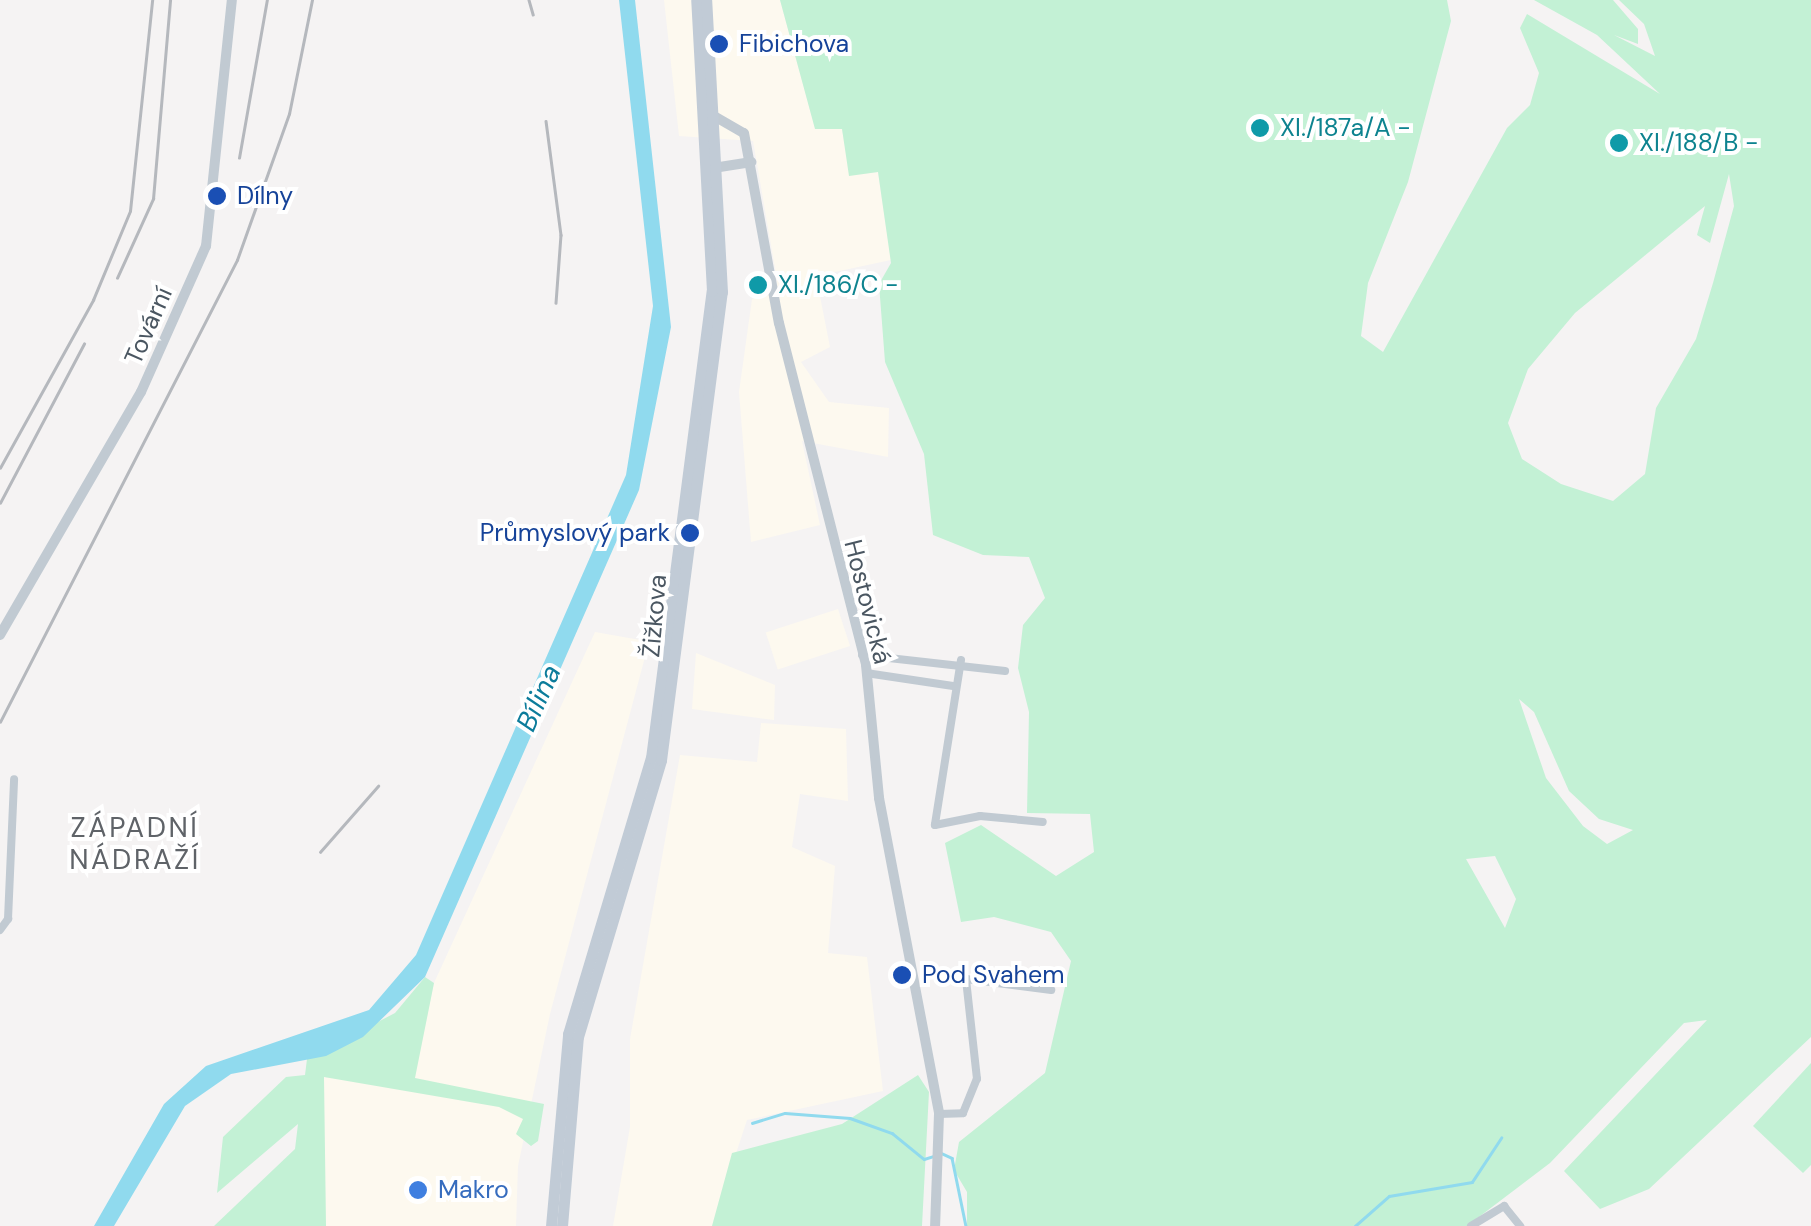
<!DOCTYPE html>
<html>
<head>
<meta charset="utf-8">
<style>
  body { margin:0 }
  #map { position:relative; width:1811px; height:1226px; overflow:hidden; background:#f5f3f3; font-family:"DM Sans",sans-serif }
  div>[style] { position:absolute }
  .commercial>* { inset:0; background:#fdf9ef; transform-origin:0 0 }
  .green>* { inset:0; background:#c3f1d5 }
  .water>* { inset:0; background:#90daee }
  .stream>* { height:2.5px; margin:-1.25px; padding:0 1.25px; transform-origin:1.25px; border-radius:1.25px; background:#90daee }
  .minor>* { height:8px; margin:-4px; padding:0 4px; transform-origin:4px; border-radius:4px; background:#c1cad2 }
  .tertiary>* { height:10px; margin:-5px; padding:0 5px; transform-origin:5px; border-radius:5px; background:#c1cad2 }
  .secondary>* { height:11px; margin:-5.5px; padding:0 5.5px; transform-origin:5.5px; border-radius:5.5px; background:#c1cbd6 }
  .rail>* { height:2.5px; margin:-1.25px; padding:0 1.25px; transform-origin:1.25px; border-radius:1.25px; background:#b5b8bd }
  .dots>* { width:28px; height:28px; translate:-50% -50%; box-sizing:border-box; border:5px solid #fff; border-radius:50% }
  span { translate:-50% -50%; white-space:nowrap; text-align:center; line-height:1.15; -webkit-text-stroke:8px #fff; paint-order:stroke }
  .transit-label { font-size:25px; color:#164399 }
  .left { translate:0 -50%; text-align:left }
  .right { translate:-100% -50%; text-align:right }
  .culture-label { font-size:25px; color:#0d838f }
  .street-label { font-size:25px; color:#4a5661 }
  .shop-label { font-size:25px; color:#366cbe }
  .water-label { font-size:28px; color:#0c7c9b; font-style:italic }
  .neighbourhood-label { font-size:28px; color:#5f6368; letter-spacing:2.5px }
</style>
</head>
<body>
<div id="map">
  <div class="commercial">
    <i style="clip-path:polygon(664px 0,780px 0,815px 128px,842px 129px,850px 175px,878px 172px,891px 260px,816px 276px,830px 347px,801px 362px,829px 402px,889px 408px,888px 457px,802px 441px,820px 525px,751px 542px,739px 392px,752px 299px,778px 289px,775px 268px,753px 141px,679px 136px)"></i>
    <i style="left:838px;top:609px;width:39px;height:76px;rotate:72deg"></i>
    <i style="clip-path:polygon(595px 632px,646px 641px,645px 657px,550px 1014px,518px 1166px,516px 1226px,319px 1226px,324px 1077px,412px 1088px,434px 983px)"></i>
    <i style="clip-path:polygon(696px 653px,775px 685px,774px 720px,692px 709px)"></i>
    <i style="clip-path:polygon(761px 723px,846px 729px,848px 801px,800px 794px,792px 847px,835px 866px,828px 953px,867px 957px,883px 1091px,747px 1120px,712px 1226px,613px 1226px,630px 1127px,630px 1039px,680px 755px,757px 762px)"></i>
  </div>
  <div class="green">
    <i style="clip-path:polygon(evenodd,780px 0,1447px 0,1451px 21px,1408px 182px,1368px 283px,1361px 336px,1383px 352px,1507px 128px,1530px 105px,1539px 73px,1520px 28px,1527px 14px,1660px 94px,1597px 35px,1534px 0,1613px 0,1638px 29px,1638px 44px,1614px 35px,1655px 56px,1644px 24px,1619px 0,1811px 0,1811px 1037px,1649px 1189px,1600px 1209px,1564px 1171px,1707px 1020px,1684px 1023px,1550px 1163px,1467px 1226px,967px 1226px,967px 1192px,954px 1170px,959px 1142px,1045px 1073px,1071px 961px,1051px 932px,994px 917px,961px 922px,945px 843px,981px 825px,1056px 876px,1094px 852px,1090px 814px,1027px 813px,1029px 712px,1018px 668px,1023px 625px,1045px 598px,1029px 557px,983px 555px,933px 535px,924px 454px,885px 362px,879px 284px,891px 263px,878px 172px,849px 176px,842px 129px,815px 129px,780px 0,1729px 174px,1734px 206px,1713px 283px,1696px 339px,1656px 408px,1645px 474px,1613px 501px,1561px 484px,1522px 459px,1508px 423px,1528px 369px,1575px 313px,1705px 206px,1697px 235px,1710px 243px,1729px 174px,780px 0,1519px 699px,1534px 712px,1569px 791px,1599px 819px,1633px 830px,1607px 844px,1583px 826px,1546px 778px,1519px 699px,780px 0,1495px 856px,1516px 899px,1505px 928px,1466px 859px,1495px 856px)"></i>
    <i style="clip-path:polygon(425px 977px,434px 983px,415px 1078px,544px 1104px,538px 1141px,531px 1146px,516px 1134px,523px 1119px,499px 1107px,324px 1077px,326px 1226px,214px 1226px,295px 1149px,298px 1124px,217px 1193px,223px 1137px,286px 1077px,305px 1075px,307px 1059px,395px 1013px)"></i>
    <i style="clip-path:polygon(1811px 1063px,1811px 1165px,1803px 1173px,1753px 1126px)"></i>
    <i style="clip-path:polygon(918px 1075px,929px 1092px,922px 1226px,712px 1226px,732px 1153px,842px 1124px)"></i>
  </div>
  <div class="water">
    <i style="clip-path:polygon(619px 0,635px 0,671px 327px,639px 490px,425px 977px,363px 1037px,326px 1056px,231px 1074px,185px 1106px,114px 1226px,94px 1226px,164px 1104px,206px 1066px,369px 1010px,416px 955px,626px 475px,653px 306px)"></i>
  </div>
  <div class="stream">
    <i style="left:752px;top:1123px;width:34px;rotate:-17deg"></i>
    <i style="left:785px;top:1113px;width:65px;rotate:4.4deg"></i>
    <i style="left:850px;top:1118px;width:45px;rotate:19.7deg"></i>
    <i style="left:892px;top:1133px;width:41px;rotate:39.1deg"></i>
    <i style="left:924px;top:1159px;width:10px;rotate:-17deg"></i>
    <i style="left:941px;top:1153px;width:12px;rotate:24deg"></i>
    <i style="left:952px;top:1158px;width:69px;rotate:78.4deg"></i>
    <i style="left:1355px;top:1226px;width:45px;rotate:-41.4deg"></i>
    <i style="left:1389px;top:1196px;width:84px;rotate:-9.6deg"></i>
    <i style="left:1472px;top:1182px;width:53px;rotate:-56.6deg"></i>
  </div>
  <div class="minor">
    <i style="left:862px;top:655px;width:144px;rotate:6.4deg"></i>
    <i style="left:961px;top:660px;width:167px;rotate:99deg"></i>
    <i style="left:935px;top:825px;width:46px;rotate:-11.3deg"></i>
    <i style="left:980px;top:816px;width:63px;rotate:5.4deg"></i>
    <i style="left:866px;top:673px;width:88px;rotate:8.5deg"></i>
    <i style="left:0;top:930px;width:14px;rotate:-54deg"></i>
    <i style="left:8px;top:919px;width:140px;rotate:-87.5deg"></i>
    <i style="left:939px;top:1114px;width:24px;rotate:-2deg"></i>
    <i style="left:963px;top:1113px;width:37px;rotate:-68deg"></i>
    <i style="left:977px;top:1079px;width:101px;rotate:-96.3deg"></i>
    <i style="left:966px;top:979px;width:86px;rotate:7.4deg"></i>
    <i style="left:1471px;top:1226px;width:39px;rotate:-31deg"></i>
    <i style="left:1504px;top:1206px;width:26px;rotate:51deg"></i>
  </div>
  <div class="tertiary">
    <i style="left:714px;top:116px;width:34px;rotate:30deg"></i>
    <i style="left:744px;top:133px;width:193px;rotate:79.6deg"></i>
    <i style="left:779px;top:323px;width:353px;rotate:75.7deg"></i>
    <i style="left:866px;top:665px;width:134px;rotate:84.4deg"></i>
    <i style="left:879px;top:798px;width:322px;rotate:79.2deg"></i>
    <i style="left:939px;top:1114px;width:112px;rotate:92deg"></i>
    <i style="left:707px;top:169px;width:45px;rotate:-9deg"></i>
    <i style="left:0;top:635px;width:281px;rotate:-59.9deg"></i>
    <i style="left:141px;top:392px;width:160px;rotate:-66deg"></i>
    <i style="left:206px;top:246px;width:247px;rotate:-84deg"></i>
  </div>
  <div class="secondary">
    <i style="left:551px;top:1226px;width:193px;rotate:-84.9deg"></i>
    <i style="left:568px;top:1034px;width:288px;rotate:-73.3deg"></i>
    <i style="left:651px;top:758px;width:471px;rotate:-82.6deg"></i>
    <i style="left:712px;top:291px;width:291px;rotate:-93.1deg"></i>
    <i style="left:562px;top:1226px;width:190px;rotate:-85.2deg"></i>
    <i style="left:578px;top:1037px;width:289px;rotate:-73.3deg"></i>
    <i style="left:661px;top:760px;width:472px;rotate:-82.6deg"></i>
    <i style="left:722px;top:292px;width:292px;rotate:-93.1deg"></i>
  </div>
  <div class="rail">
    <i style="left:529px;top:0;width:15px;rotate:74deg"></i>
    <i style="left:546px;top:121px;width:115px;rotate:82.5deg"></i>
    <i style="left:561px;top:235px;width:68px;rotate:94.2deg"></i>
    <i style="left:239px;top:158px;width:160px;rotate:-80deg"></i>
    <i style="left:117px;top:278px;width:87px;rotate:-65.5deg"></i>
    <i style="left:153px;top:199px;width:200px;rotate:-85.1deg"></i>
    <i style="left:0;top:468px;width:192px;rotate:-61deg"></i>
    <i style="left:93px;top:300px;width:96px;rotate:-67.4deg"></i>
    <i style="left:130px;top:211px;width:212px;rotate:-84deg"></i>
    <i style="left:0;top:503px;width:180px;rotate:-62.2deg"></i>
    <i style="left:0;top:722px;width:519px;rotate:-62.84deg"></i>
    <i style="left:237px;top:260px;width:155px;rotate:-70.4deg"></i>
    <i style="left:289px;top:114px;width:116px;rotate:-78.6deg"></i>
    <i style="left:320px;top:852px;width:88px;rotate:-48.7deg"></i>
  </div>
  <div class="dots">
    <i style="left:719px;top:44px;background:#1a4fb4"></i>
    <i style="left:1260px;top:128px;background:#0f9aa8"></i>
    <i style="left:1619px;top:143px;background:#0f9aa8"></i>
    <i style="left:217px;top:196px;background:#1a4fb4"></i>
    <i style="left:758px;top:285px;background:#0f9aa8"></i>
    <i style="left:690px;top:533px;background:#1a4fb4"></i>
    <i style="left:902px;top:975px;background:#1a4fb4"></i>
    <i style="left:418px;top:1190px;background:#3f7fe0"></i>
  </div>
  <div class="transit-label">
    <span class="left" style="left:739px;top:44px">Fibichova</span>
    <span class="left" style="left:237px;top:196px">Dílny</span>
    <span class="right" style="left:670px;top:533px">Průmyslový park</span>
    <span class="left" style="left:922px;top:975px">Pod Svahem</span>
  </div>
  <div class="culture-label">
    <span class="left" style="left:1280px;top:128px">XI./187a/A -</span>
    <span class="left" style="left:1639px;top:143px">XI./188/B -</span>
    <span class="left" style="left:778px;top:285px">XI./186/C -</span>
  </div>
  <div class="street-label">
    <span style="left:149px;top:326px;rotate:-66deg">Tovární</span>
    <span style="left:867px;top:602px;rotate:76deg">Hostovická</span>
    <span style="left:655px;top:616px;rotate:-85deg">Žižkova</span>
  </div>
  <div class="shop-label">
    <span class="left" style="left:438px;top:1190px">Makro</span>
  </div>
  <div class="water-label">
    <span style="left:539px;top:698px;rotate:-66deg">Bílina</span>
  </div>
  <div class="neighbourhood-label">
    <span style="left:135px;top:844px">ZÁPADNÍ<br>NÁDRAŽÍ</span>
  </div>
</div>
</body>
</html>
